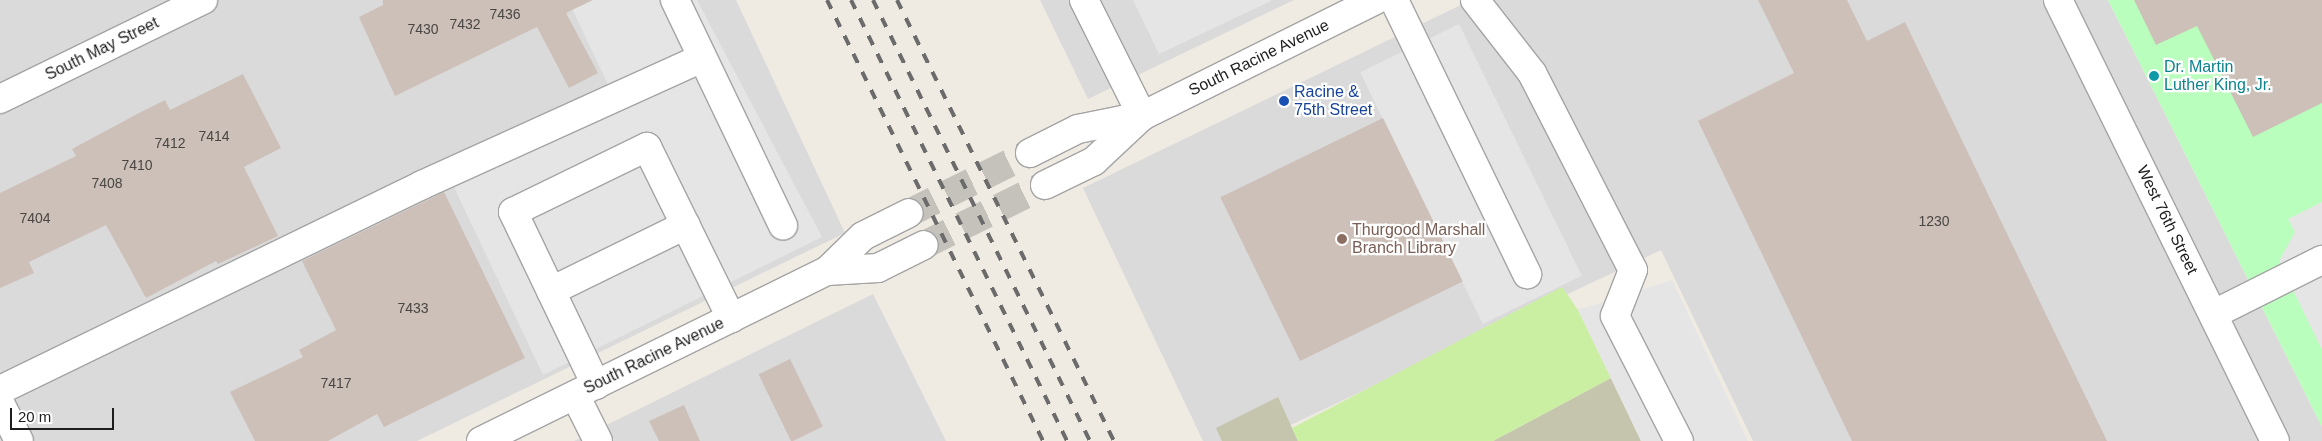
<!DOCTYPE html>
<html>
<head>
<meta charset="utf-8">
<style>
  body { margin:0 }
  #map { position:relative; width:2322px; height:441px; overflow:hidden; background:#efebe2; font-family:Arial,sans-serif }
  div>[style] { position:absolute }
  .residential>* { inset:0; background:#dbdada }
  .construction>* { inset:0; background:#c5c4ad }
  .grass>* { inset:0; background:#cbefa2 }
  .park>* { inset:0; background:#bafebd }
  .parking>* { inset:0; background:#e5e5e5; transform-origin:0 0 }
  .building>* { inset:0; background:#ccc0b8; transform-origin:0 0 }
  .minor-tunnel>* { height:28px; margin-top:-14px; transform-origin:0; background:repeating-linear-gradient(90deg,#c5c2bb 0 28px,transparent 0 42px) }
  .roads { filter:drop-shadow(1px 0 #a4a4a4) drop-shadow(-1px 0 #a4a4a4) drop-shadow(0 1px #a4a4a4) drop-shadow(0 -1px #a4a4a4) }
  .minor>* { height:28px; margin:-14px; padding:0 14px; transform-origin:14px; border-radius:14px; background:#fff }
  .rail>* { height:4px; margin-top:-2px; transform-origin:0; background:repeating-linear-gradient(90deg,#6b6b6b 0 10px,transparent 0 20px) }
  .dots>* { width:14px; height:14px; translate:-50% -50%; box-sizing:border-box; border:2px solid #fff; border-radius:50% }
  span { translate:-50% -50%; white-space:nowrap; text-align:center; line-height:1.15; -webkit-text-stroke:4.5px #fff; paint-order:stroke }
  .number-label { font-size:14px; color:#494644 }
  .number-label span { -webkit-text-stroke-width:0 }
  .street-label { font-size:16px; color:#1d1d1d }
  .culture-label { font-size:16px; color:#0d838f }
  .left { translate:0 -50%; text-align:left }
  .transit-label { font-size:16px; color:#164399 }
  .education-label { font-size:16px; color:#785e54 }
  .scale { position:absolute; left:10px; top:408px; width:104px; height:22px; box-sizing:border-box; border:2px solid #1d1d1d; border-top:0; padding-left:6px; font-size:15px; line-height:18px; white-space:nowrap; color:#1d1d1d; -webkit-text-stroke:4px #fff; paint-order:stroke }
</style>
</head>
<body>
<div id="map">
  <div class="residential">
    <i style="clip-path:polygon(0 0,736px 0,845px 233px,417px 441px,0 441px)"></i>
    <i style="clip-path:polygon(1040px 0,1294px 0,1088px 99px)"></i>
    <i style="clip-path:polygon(1471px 0,2108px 0,2322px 427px,2322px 441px,1753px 441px,1661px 250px,1257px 441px,1203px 441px,1083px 188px)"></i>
    <i style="clip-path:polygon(873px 294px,946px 441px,574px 441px)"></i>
  </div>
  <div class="construction">
    <i style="clip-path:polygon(1611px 378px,1641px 441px,1493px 441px)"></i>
    <i style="clip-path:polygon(1278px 397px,1298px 441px,1222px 441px,1216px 428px)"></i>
  </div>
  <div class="grass">
    <i style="clip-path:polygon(1562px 287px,1578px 310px,1611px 378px,1493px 441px,1298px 441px,1292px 428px)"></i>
  </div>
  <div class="park">
    <i style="clip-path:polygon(2108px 0,2322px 0,2322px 427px)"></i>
  </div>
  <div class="parking">
    <i style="clip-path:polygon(568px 0,697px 0,822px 237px,543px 375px,453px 185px,619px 108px)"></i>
    <i style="clip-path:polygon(1133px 0,1271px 0,1271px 1px,1159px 54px)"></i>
    <i style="left:1459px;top:24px;width:280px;height:110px;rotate:64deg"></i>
    <i style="clip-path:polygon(2322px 202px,2322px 350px,2279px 261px,2295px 232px,2288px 219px)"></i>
    <i style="clip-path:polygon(1672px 280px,1748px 441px,1641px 441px,1578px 310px)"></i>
  </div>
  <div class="building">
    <i style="clip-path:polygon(383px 0,593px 0,566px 13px,598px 73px,569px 88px,537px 27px,395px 96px,359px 17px,383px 5px)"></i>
    <i style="clip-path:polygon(1758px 0,1847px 0,1867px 41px,1905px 22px,2107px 441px,1852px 441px,1698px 121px,1794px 73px)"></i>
    <i style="clip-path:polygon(2134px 0,2322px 0,2322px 103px,2253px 137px,2197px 26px,2156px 45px)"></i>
    <i style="clip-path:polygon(243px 74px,281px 148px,244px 167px,278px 236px,218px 264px,216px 261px,146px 298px,106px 225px,29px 262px,34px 273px,0 288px,0 193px,76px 156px,72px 149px,139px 113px,165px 100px,170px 110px)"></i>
    <i style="left:1383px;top:118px;width:182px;height:181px;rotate:64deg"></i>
    <i style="clip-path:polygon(444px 192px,525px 358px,384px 427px,377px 414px,328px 441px,255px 441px,230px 392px,303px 357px,299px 350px,336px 330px,302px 261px)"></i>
    <i style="left:790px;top:359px;width:75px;height:35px;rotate:64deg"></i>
    <i style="clip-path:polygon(684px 405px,700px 441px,659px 441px,649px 421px)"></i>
  </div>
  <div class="minor-tunnel">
    <i style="left:909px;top:213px;width:135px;rotate:-26.4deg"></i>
    <i style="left:924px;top:245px;width:135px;rotate:-26.4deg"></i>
  </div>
  <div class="roads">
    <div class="minor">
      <i style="left:675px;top:0;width:250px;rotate:64.4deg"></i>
      <i style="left:1084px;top:0;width:130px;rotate:63.4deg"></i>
      <i style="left:1394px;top:0;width:305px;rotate:64.1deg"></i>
      <i style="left:1475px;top:0;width:93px;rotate:52deg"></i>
      <i style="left:1532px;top:73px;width:221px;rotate:62.9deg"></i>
      <i style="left:1633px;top:270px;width:49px;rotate:111.4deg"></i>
      <i style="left:1615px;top:316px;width:140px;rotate:62.9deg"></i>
      <i style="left:2058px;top:0;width:491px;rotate:63.8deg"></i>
      <i style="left:0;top:99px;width:226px;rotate:-26deg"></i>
      <i style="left:1030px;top:153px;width:54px;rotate:-26.6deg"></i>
      <i style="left:1078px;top:129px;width:65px;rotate:-11.5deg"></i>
      <i style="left:1142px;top:116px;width:261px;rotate:-26.4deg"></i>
      <i style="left:1045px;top:185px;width:55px;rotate:-26.1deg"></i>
      <i style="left:1094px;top:161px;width:66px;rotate:-43.2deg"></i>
      <i style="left:827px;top:271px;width:51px;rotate:-3.4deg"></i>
      <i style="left:878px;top:268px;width:51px;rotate:-26.6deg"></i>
      <i style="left:551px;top:291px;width:150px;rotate:-26.1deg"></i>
      <i style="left:2214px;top:314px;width:121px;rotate:-26.6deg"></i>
      <i style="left:596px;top:385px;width:192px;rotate:-115.6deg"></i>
      <i style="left:513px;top:212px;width:149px;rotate:-25.9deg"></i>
      <i style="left:647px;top:147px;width:191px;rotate:63.8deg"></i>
      <i style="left:0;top:390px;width:469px;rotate:-25.9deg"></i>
      <i style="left:422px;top:185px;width:307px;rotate:-24.4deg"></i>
      <i style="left:575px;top:395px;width:51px;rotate:63.4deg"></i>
      <i style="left:0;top:403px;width:42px;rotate:63.4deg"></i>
      <i style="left:481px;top:441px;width:386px;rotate:-26.2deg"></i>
      <i style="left:827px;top:271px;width:50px;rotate:-44.2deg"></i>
      <i style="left:863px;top:236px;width:51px;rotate:-26.6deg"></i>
    </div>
  </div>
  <div class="rail">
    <i style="left:827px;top:0;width:491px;rotate:63.9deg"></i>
    <i style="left:851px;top:0;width:491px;rotate:63.9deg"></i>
    <i style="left:873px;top:0;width:491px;rotate:63.8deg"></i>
    <i style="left:897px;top:0;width:491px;rotate:63.8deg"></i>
  </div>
  <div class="dots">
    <i style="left:2154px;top:76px;background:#0f9aa8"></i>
    <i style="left:1284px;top:101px;background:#1a4fb4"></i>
    <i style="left:1342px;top:239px;background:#8d6e63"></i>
  </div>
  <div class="number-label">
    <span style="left:505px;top:14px">7436</span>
    <span style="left:465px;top:24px">7432</span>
    <span style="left:423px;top:29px">7430</span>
    <span style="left:214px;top:136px">7414</span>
    <span style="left:170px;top:143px">7412</span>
    <span style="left:137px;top:165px">7410</span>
    <span style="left:107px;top:183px">7408</span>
    <span style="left:35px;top:218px">7404</span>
    <span style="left:1934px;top:221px">1230</span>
    <span style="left:413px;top:308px">7433</span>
    <span style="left:336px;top:383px">7417</span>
  </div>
  <div class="street-label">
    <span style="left:102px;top:49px;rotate:-26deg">South May Street</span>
    <span style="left:1259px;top:58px;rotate:-26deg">South Racine Avenue</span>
    <span style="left:2167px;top:220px;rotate:64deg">West 76th Street</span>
    <span style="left:654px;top:356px;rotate:-26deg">South Racine Avenue</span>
  </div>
  <div class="culture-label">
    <span class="left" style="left:2164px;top:76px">Dr. Martin<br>Luther King, Jr.</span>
  </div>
  <div class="transit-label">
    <span class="left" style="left:1294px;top:101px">Racine &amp;<br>75th Street</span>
  </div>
  <div class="education-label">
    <span class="left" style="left:1352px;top:239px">Thurgood Marshall<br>Branch Library</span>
  </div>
  <div class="scale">20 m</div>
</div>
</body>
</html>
